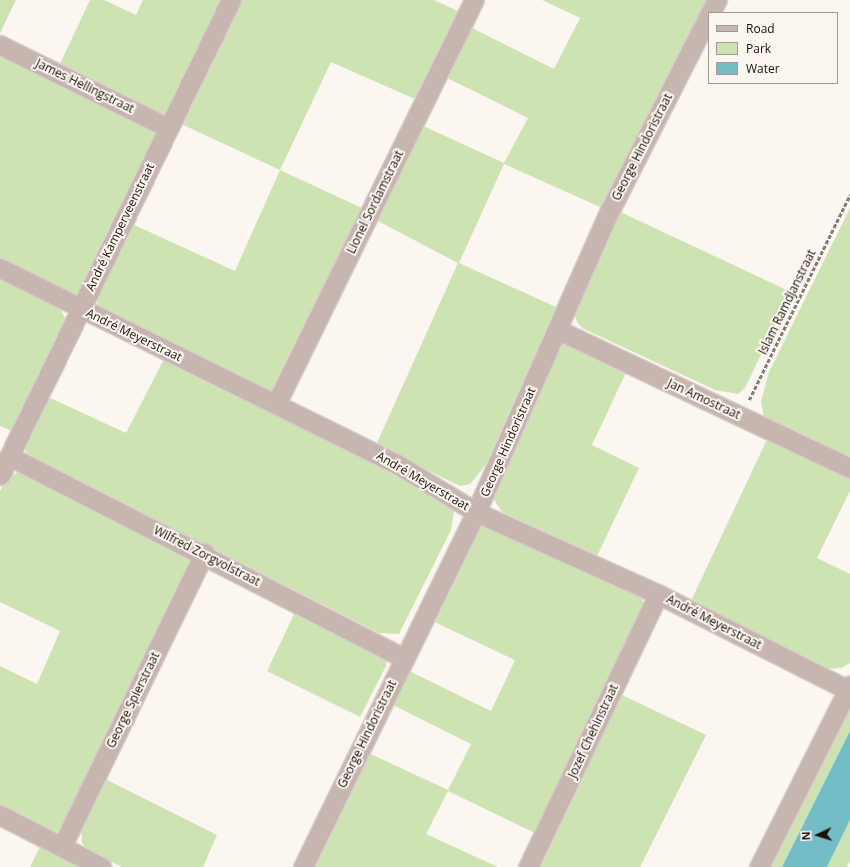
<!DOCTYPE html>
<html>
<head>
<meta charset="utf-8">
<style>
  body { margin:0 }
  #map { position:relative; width:850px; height:867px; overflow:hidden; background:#fcf6f1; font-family:"Open Sans",sans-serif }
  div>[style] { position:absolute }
  .green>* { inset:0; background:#cee3b2 }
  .water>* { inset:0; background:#73bdc7 }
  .path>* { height:2.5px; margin-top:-1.25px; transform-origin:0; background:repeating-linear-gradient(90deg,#837c74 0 4px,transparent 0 6px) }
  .roads { filter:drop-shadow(1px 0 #d8d1cb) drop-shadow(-1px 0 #d8d1cb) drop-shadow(0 1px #d8d1cb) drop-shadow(0 -1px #d8d1cb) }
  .minor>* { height:19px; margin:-9.5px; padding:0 9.5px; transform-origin:9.5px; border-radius:9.5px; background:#c7b6b0 }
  span { translate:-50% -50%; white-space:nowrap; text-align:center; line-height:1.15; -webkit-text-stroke:4px #fcf6f1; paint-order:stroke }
  .street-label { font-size:12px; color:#181006 }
  .legend { position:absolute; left:708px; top:12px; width:130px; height:72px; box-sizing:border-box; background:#fcf6f1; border:1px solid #a19a93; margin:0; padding:5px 7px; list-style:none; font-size:12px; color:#181006 }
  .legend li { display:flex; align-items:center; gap:8px; height:20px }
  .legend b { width:20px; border:1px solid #a19a93 }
  .north { position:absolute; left:798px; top:815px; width:40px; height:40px; -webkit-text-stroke:3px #fcf6f1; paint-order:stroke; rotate:266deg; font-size:11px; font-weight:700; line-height:16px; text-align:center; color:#181006 }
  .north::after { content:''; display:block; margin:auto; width:14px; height:18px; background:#181006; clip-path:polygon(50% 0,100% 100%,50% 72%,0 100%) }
</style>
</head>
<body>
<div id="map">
  <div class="green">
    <i style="clip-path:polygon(0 0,16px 0,0 33px)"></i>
    <i style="clip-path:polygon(90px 0,104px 0,136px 15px,143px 0,222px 0,164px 120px,58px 68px)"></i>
    <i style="clip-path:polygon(238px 0,434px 0,460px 12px,417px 100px,331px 62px,280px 170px,364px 209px,277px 389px,270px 393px,99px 307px,96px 298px,132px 224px,235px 271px,280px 170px,179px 123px)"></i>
    <i style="clip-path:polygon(542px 0,709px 0,625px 166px,600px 207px,504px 164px,459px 263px,556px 307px,485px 466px,470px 484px,460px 486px,376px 445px,458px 263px,374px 219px,419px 124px,504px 163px,528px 118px,445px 77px,470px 27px,554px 69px,580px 18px)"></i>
    <i style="clip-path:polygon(0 50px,160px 129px,81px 292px,74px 296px,0 261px)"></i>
    <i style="clip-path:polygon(850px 208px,850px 465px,764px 419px,761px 401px,769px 372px)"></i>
    <i style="clip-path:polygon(614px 209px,791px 292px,745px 388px,738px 394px,715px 390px,582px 328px,577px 322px,574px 313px)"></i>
    <i style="clip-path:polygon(0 276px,58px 305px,65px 318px,14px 432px,0 426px)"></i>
    <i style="clip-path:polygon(564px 337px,630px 364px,592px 445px,639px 468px,597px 556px,502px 512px,490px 493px,491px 483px)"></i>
    <i style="clip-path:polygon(164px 359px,450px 498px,455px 506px,451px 530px,399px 634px,379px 633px,27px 455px,23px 444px,46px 396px,126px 433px)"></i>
    <i style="clip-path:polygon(770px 433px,850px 471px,850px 491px,817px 558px,850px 574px,850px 663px,841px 668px,823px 669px,690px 603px)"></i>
    <i style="clip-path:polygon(20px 471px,188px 555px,191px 562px,62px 830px,53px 833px,0 809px,0 666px,37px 684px,60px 631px,0 602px,0 491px,6px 479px)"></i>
    <i style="clip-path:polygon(482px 519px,641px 595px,644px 606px,539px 835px,448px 791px,426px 834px,498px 867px,306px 867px,362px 750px,448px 790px,471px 744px,387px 702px,403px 668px,491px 711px,515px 660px,428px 619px)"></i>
    <i style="clip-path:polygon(298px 606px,387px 655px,386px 666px,360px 717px,267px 671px)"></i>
    <i style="clip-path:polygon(618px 693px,706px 735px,640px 867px,534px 867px)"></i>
    <i style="clip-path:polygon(850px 696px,850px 731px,782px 867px,767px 867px)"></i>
    <i style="clip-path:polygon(103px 778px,217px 835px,203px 867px,122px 867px,87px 850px,82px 843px,81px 822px)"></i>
    <i style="clip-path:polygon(850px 820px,850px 861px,847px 867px,827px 867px)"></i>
    <i style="clip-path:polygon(41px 845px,82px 867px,30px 867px)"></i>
  </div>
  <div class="water">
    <i style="clip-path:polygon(850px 731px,850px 820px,827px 867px,782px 867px)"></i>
  </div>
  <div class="path">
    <i style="left:749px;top:400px;width:229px;rotate:-63.8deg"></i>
  </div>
  <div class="roads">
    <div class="minor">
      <i style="left:710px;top:13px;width:15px;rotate:-62deg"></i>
      <i style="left:0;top:45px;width:188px;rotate:26.2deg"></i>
      <i style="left:0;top:268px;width:443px;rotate:26.3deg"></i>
      <i style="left:397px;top:464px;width:92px;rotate:31.3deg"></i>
      <i style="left:476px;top:512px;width:200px;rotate:24.3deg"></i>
      <i style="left:658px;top:594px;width:213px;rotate:26.8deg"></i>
      <i style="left:558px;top:330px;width:323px;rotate:25.3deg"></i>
      <i style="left:276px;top:404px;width:450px;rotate:-63.9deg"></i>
      <i style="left:9px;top:456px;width:444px;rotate:27.1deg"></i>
      <i style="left:0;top:475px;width:528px;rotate:-64.07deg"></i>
      <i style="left:0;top:815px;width:114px;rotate:27.2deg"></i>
      <i style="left:62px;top:846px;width:326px;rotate:-64.1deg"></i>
      <i style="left:303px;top:867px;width:395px;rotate:-64deg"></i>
      <i style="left:476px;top:512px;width:330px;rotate:-66.1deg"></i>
      <i style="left:610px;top:210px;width:219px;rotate:-63.1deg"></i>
      <i style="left:528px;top:867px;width:302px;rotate:-64.5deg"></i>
      <i style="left:759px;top:867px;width:203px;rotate:-63.4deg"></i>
    </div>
  </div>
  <div class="street-label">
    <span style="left:85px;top:86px;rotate:26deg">James Hellingstraat</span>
    <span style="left:642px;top:147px;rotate:-63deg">George Hindoristraat</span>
    <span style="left:375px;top:202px;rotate:-64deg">Lionel Sordamstraat</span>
    <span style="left:120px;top:227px;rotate:-64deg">André Kamperveenstraat</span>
    <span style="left:787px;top:302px;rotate:-64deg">Islam Ramdjanstraat</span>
    <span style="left:134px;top:335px;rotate:26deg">André Meyerstraat</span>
    <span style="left:704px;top:399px;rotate:25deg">Jan Amostraat</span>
    <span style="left:508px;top:442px;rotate:-66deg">George Hindoristraat</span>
    <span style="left:423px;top:481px;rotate:30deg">André Meyerstraat</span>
    <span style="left:207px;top:556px;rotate:27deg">Wilfred Zorgvolstraat</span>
    <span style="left:714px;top:622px;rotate:27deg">André Meyerstraat</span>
    <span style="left:133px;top:700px;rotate:-64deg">George Spierstraat</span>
    <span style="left:593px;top:731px;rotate:-65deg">Jozef Chehinstraat</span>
    <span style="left:367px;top:734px;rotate:-64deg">George Hindoristraat</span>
  </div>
  <ul class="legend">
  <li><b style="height:5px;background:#c7b6b0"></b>Road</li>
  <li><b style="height:11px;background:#cee3b2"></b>Park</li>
  <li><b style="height:11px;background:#73bdc7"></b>Water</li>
  </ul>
  <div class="north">N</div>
</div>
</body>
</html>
